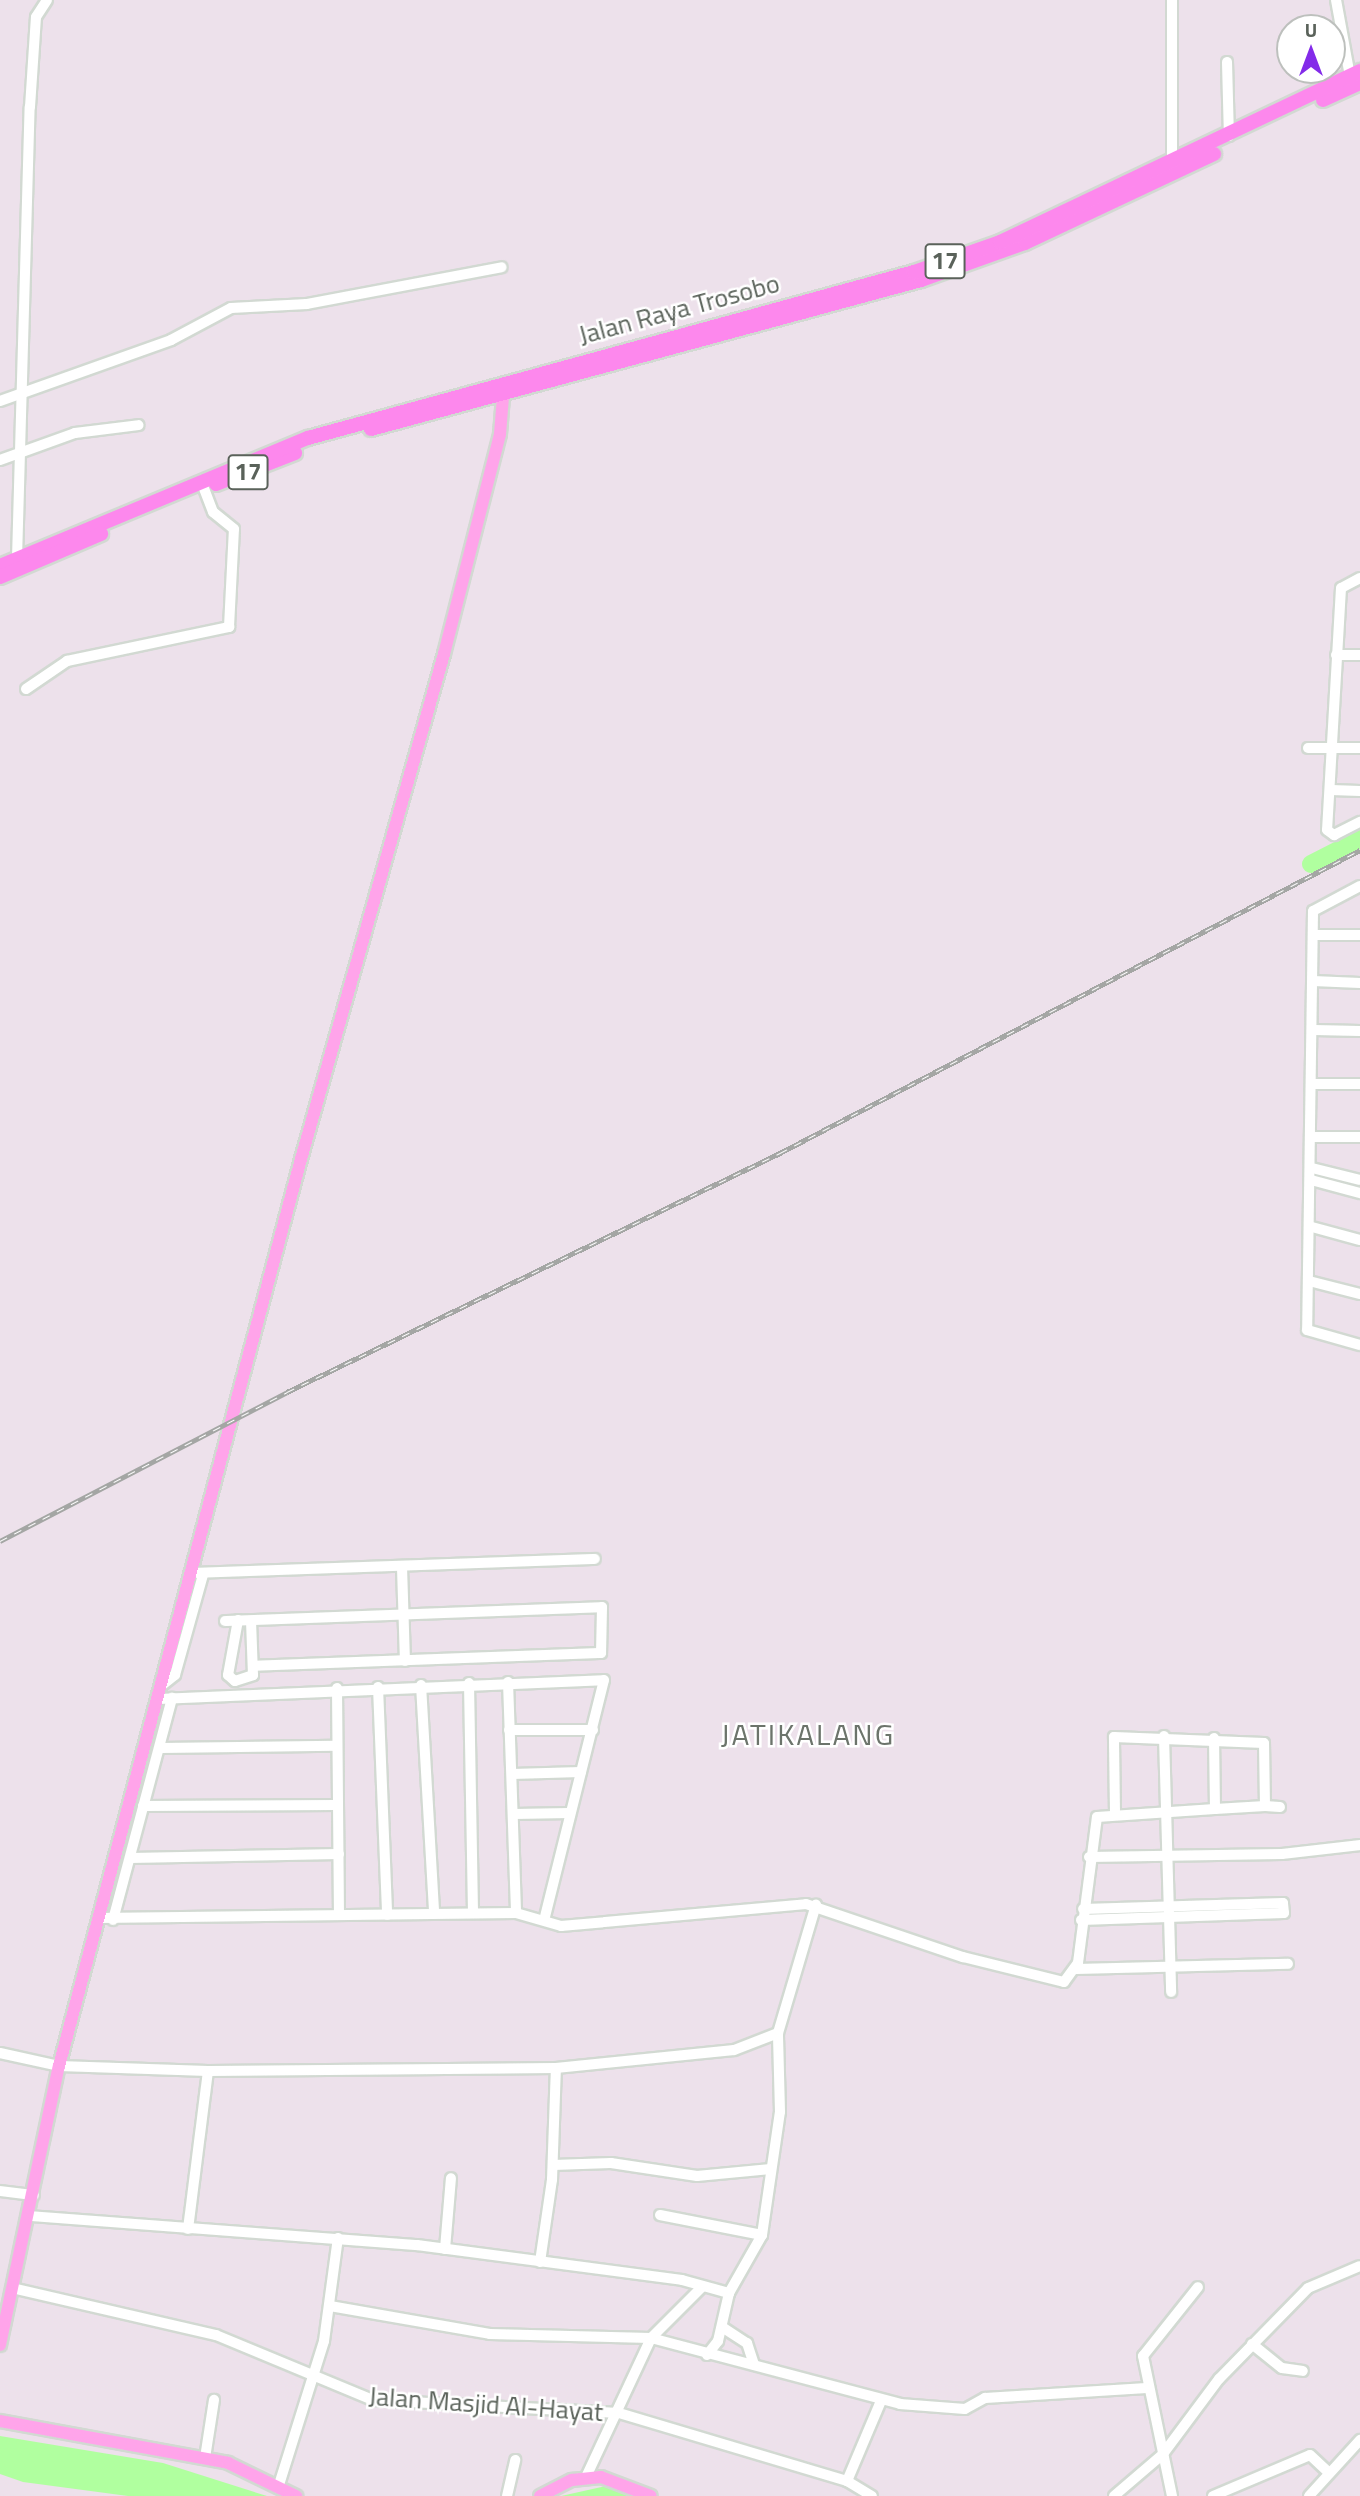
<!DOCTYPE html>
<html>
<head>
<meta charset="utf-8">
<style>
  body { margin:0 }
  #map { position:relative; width:1360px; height:2496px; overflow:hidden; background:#ede1eb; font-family:"Titillium Web",sans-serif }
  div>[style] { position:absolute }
  .water>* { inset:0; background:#b0ff9f }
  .river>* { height:18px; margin:-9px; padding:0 9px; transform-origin:9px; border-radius:9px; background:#b0ff9f }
  .roads { filter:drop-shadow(2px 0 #d2d9d2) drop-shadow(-2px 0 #d2d9d2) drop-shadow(0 2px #d2d9d2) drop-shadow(0 -2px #d2d9d2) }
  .minor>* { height:10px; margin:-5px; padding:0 5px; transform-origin:5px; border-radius:5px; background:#fff }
  .major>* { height:12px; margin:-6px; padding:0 6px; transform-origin:6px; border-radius:6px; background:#ffa4ea }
  .highway>* { height:14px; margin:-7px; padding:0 7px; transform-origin:7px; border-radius:7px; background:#fd88ed }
  .rail>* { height:5px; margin-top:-2.5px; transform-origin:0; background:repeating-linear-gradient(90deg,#fff 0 8px,#a4a6a4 0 16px); box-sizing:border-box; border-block:2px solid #a4a6a4 }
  span { translate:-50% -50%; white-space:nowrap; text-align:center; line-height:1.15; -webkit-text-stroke:5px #fff; paint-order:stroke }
  .shield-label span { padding:2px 5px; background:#fff; border:2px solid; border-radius:5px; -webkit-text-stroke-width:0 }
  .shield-label { font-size:24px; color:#5a625a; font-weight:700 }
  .street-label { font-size:26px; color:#5a625a }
  .quarter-label { font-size:30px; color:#6c746b; letter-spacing:2px }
  .north { position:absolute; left:1276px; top:14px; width:70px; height:70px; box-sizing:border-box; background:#fff; border:2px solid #bdc0bd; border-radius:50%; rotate:0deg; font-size:19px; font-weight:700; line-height:28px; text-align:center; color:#5a625a }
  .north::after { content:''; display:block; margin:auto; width:24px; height:32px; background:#832be9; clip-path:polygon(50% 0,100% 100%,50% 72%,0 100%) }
</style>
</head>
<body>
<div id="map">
  <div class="water">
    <i style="clip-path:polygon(0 2436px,163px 2463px,267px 2496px,128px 2496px,23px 2482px,0 2474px)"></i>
    <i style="clip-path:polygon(606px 2486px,641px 2496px,561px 2496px)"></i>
  </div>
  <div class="river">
    <i style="left:1311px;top:864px;width:55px;rotate:-27deg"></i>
  </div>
  <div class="roads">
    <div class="minor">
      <i style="left:1172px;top:0;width:162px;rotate:90deg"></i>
      <i style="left:1336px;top:0;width:83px;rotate:79.6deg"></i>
      <i style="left:1227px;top:62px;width:74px;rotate:88.5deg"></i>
      <i style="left:0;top:401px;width:182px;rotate:-19.6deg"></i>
      <i style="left:171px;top:340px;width:68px;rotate:-28.1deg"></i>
      <i style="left:231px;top:308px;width:76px;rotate:-3deg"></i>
      <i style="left:307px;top:304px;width:198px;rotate:-10.7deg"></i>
      <i style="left:0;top:460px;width:80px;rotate:-19.8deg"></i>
      <i style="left:75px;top:433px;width:64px;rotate:-7.1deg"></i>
      <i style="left:17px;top:559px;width:452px;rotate:-88.4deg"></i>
      <i style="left:30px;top:107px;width:90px;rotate:-86.2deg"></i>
      <i style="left:36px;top:17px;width:20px;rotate:-57deg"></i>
      <i style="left:1360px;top:578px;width:21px;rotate:152deg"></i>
      <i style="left:1341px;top:588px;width:242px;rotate:93.3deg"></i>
      <i style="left:1327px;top:830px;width:9px;rotate:36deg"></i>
      <i style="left:1334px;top:835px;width:29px;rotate:-27deg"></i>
      <i style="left:1336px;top:655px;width:24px"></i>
      <i style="left:26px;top:689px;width:50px;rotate:-34.3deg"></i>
      <i style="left:67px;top:661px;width:166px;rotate:-11.9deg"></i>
      <i style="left:229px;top:627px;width:98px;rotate:-87.1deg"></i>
      <i style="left:234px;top:529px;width:27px;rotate:-141deg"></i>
      <i style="left:213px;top:512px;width:25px;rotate:-111deg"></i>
      <i style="left:1308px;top:748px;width:52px"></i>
      <i style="left:1331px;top:790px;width:29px;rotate:2deg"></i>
      <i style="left:1360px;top:886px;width:53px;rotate:152deg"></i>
      <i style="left:1313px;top:911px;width:419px;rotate:90.8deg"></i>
      <i style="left:1307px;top:1330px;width:55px;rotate:15.8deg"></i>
      <i style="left:1314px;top:935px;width:46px"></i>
      <i style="left:1313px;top:981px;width:47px;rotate:2.4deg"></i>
      <i style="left:1314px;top:1030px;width:46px;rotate:1.2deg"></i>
      <i style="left:1313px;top:1084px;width:47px"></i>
      <i style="left:1312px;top:1137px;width:48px"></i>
      <i style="left:1312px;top:1168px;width:49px;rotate:14deg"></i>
      <i style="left:1311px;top:1180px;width:51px;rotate:14.9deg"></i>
      <i style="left:1312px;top:1227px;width:50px;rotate:15.2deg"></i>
      <i style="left:1309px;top:1281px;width:53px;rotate:14.3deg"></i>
      <i style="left:402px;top:1567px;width:94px;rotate:88.2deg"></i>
      <i style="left:190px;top:1573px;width:405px;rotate:-2deg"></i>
      <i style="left:238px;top:1620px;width:56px;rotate:100.3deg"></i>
      <i style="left:228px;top:1675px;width:9px;rotate:41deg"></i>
      <i style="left:235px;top:1681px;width:19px;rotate:-18deg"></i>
      <i style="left:253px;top:1675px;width:54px;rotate:-92.1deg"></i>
      <i style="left:225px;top:1621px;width:377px;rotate:-2.1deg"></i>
      <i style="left:602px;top:1607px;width:46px;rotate:91.2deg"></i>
      <i style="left:601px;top:1653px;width:348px;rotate:177.9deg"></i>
      <i style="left:508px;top:1682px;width:231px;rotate:88deg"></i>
      <i style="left:469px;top:1683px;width:230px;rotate:89deg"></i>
      <i style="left:421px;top:1685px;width:228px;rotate:86.7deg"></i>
      <i style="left:161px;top:1686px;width:18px;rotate:-38deg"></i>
      <i style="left:175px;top:1675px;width:104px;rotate:-74.4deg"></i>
      <i style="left:378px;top:1687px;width:228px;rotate:87.7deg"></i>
      <i style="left:337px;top:1688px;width:227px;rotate:89.5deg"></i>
      <i style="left:158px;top:1699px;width:446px;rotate:-2.4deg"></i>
      <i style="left:604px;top:1680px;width:244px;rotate:104deg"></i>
      <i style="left:509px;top:1730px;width:84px"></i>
      <i style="left:1164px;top:1736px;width:256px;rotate:88.4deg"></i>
      <i style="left:161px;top:1748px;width:175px;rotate:-0.7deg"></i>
      <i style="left:512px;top:1774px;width:69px;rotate:-1.7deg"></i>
      <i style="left:143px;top:1806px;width:194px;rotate:-0.3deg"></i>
      <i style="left:1265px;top:1806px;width:15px;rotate:4deg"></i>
      <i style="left:1115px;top:1813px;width:76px;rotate:-90.8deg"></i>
      <i style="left:1114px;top:1737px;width:150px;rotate:2.3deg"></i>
      <i style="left:1264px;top:1743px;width:63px;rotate:89.1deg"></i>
      <i style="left:1265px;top:1806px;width:50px;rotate:176.6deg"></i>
      <i style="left:514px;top:1814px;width:56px;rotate:-1deg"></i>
      <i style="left:1089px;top:1857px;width:193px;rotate:-0.9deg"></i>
      <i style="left:1282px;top:1854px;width:79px;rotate:-6.6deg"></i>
      <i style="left:130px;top:1858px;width:209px;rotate:-1.1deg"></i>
      <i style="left:98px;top:1918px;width:418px;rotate:-0.7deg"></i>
      <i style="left:516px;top:1913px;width:47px;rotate:16.1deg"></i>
      <i style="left:561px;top:1926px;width:246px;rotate:-5.1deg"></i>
      <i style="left:806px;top:1904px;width:166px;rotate:18.7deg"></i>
      <i style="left:963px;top:1957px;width:104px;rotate:13.9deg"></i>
      <i style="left:1064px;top:1982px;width:24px;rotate:-54deg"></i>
      <i style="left:1078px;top:1963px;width:147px;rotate:-82.6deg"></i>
      <i style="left:1097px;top:1817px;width:118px;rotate:-3.9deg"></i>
      <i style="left:1215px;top:1809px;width:71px;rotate:-90.8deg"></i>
      <i style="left:113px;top:1920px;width:230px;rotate:-75.1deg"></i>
      <i style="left:1081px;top:1920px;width:203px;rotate:-2deg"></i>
      <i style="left:1284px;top:1913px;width:10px;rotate:-96deg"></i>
      <i style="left:1283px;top:1903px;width:200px;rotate:178.3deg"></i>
      <i style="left:1076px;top:1969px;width:212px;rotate:-1.4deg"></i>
      <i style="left:0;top:2053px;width:60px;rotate:12.4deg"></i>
      <i style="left:59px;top:2066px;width:149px;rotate:1.9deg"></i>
      <i style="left:208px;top:2071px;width:348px;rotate:-0.5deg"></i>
      <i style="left:556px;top:2068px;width:179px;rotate:-5.8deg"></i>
      <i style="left:734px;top:2050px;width:47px;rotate:-21.1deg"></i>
      <i style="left:553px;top:2165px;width:58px;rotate:-2deg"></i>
      <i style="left:611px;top:2163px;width:87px;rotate:8.6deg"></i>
      <i style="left:697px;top:2176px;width:74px;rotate:-5.4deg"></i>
      <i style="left:0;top:2191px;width:34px;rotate:7deg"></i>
      <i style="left:660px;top:2215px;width:104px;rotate:11.1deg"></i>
      <i style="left:30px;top:2216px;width:388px;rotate:4.3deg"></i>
      <i style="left:417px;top:2245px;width:267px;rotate:7.5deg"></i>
      <i style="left:682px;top:2280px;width:49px;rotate:15.5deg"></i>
      <i style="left:729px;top:2293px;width:67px;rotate:-60.4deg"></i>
      <i style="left:762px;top:2235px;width:124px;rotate:-81.7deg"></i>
      <i style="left:780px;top:2112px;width:79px;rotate:-91.5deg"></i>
      <i style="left:778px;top:2033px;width:134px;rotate:-73.5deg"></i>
      <i style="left:188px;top:2229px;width:159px;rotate:-82.8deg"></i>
      <i style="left:445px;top:2249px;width:71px;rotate:-85.2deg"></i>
      <i style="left:540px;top:2262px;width:83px;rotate:-81.7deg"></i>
      <i style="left:552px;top:2180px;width:112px;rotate:-88deg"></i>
      <i style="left:12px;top:2288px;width:209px;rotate:13deg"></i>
      <i style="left:216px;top:2335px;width:170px;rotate:22.5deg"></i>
      <i style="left:373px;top:2400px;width:246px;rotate:3deg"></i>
      <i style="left:619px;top:2413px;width:238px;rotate:16.6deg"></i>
      <i style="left:847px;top:2481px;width:29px;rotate:31deg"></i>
      <i style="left:330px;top:2306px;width:162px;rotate:9.9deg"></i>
      <i style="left:490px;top:2334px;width:161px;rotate:1.4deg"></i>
      <i style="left:651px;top:2338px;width:258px;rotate:14.8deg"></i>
      <i style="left:900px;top:2404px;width:65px;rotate:4.4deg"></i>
      <i style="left:965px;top:2409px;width:23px;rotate:-29deg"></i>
      <i style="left:985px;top:2398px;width:162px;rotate:-3.5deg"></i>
      <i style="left:722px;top:2327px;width:30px;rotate:33deg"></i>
      <i style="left:747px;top:2343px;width:23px;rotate:72deg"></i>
      <i style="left:1252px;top:2344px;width:38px;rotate:39deg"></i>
      <i style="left:1282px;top:2368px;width:21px;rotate:8deg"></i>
      <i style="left:707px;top:2355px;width:18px;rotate:-52deg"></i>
      <i style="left:718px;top:2341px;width:49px;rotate:-77.1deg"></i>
      <i style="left:205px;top:2458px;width:59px;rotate:-81.2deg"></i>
      <i style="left:586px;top:2477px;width:153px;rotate:-64.9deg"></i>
      <i style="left:651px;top:2338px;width:72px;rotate:-45deg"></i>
      <i style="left:847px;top:2481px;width:87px;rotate:-67deg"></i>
      <i style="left:278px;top:2488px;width:154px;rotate:-72.6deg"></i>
      <i style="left:324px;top:2341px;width:104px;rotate:-82.3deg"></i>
      <i style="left:507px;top:2496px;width:37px;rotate:-77deg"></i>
      <i style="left:1114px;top:2496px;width:65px;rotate:-40.6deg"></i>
      <i style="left:1163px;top:2454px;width:94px;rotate:-53.3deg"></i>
      <i style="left:1219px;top:2379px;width:127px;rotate:-45.6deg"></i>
      <i style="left:1308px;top:2288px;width:56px;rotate:-22.9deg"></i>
      <i style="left:1172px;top:2496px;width:143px;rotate:-101.7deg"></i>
      <i style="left:1143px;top:2356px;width:88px;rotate:-51.4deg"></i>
      <i style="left:1213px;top:2496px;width:105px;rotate:-22.9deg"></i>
      <i style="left:1310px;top:2455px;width:26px;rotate:43deg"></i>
      <i style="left:1309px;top:2496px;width:76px;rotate:-47.7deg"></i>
    </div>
    <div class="major">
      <i style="left:0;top:2345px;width:285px;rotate:-78.1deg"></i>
      <i style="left:59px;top:2066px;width:939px;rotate:-75.06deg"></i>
      <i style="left:301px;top:1159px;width:525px;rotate:-74.19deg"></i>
      <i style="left:444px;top:654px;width:227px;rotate:-75.7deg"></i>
      <i style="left:500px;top:434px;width:50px;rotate:-85.4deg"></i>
      <i style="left:0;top:2421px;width:232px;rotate:10.4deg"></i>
      <i style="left:228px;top:2463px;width:76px;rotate:25.9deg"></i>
      <i style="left:540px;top:2496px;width:36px;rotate:-27deg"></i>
      <i style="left:572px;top:2480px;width:29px;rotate:-6deg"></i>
      <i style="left:601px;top:2477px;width:53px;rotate:20.8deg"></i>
    </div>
    <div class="highway">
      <i style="left:1323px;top:100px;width:41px;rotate:-24.7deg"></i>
      <i style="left:371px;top:429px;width:570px;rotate:-15.16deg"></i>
      <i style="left:921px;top:280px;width:110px;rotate:-19.6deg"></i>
      <i style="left:1025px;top:243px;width:209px;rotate:-25.2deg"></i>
      <i style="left:216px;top:484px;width:85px;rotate:-21.4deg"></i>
      <i style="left:0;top:566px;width:334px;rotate:-22.6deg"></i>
      <i style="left:308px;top:438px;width:628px;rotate:-15.32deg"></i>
      <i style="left:914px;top:272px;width:91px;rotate:-19.2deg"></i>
      <i style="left:1000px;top:242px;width:399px;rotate:-25.4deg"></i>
      <i style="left:0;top:577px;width:110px;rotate:-23.1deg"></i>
    </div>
  </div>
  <div class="rail">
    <i style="left:0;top:1541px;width:323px;rotate:-27.4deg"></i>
    <i style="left:287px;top:1392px;width:548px;rotate:-25.86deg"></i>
    <i style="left:780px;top:1153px;width:654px;rotate:-27.58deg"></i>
  </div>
  <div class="shield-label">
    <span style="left:945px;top:261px">17</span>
    <span style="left:248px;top:472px">17</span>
  </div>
  <div class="street-label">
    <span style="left:679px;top:309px;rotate:-15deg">Jalan Raya Trosobo</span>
    <span style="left:486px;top:2404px;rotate:4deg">Jalan Masjid Al-Hayat</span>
  </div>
  <div class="quarter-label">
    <span style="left:808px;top:1734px">JATIKALANG</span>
  </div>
  <div class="north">U</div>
</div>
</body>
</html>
